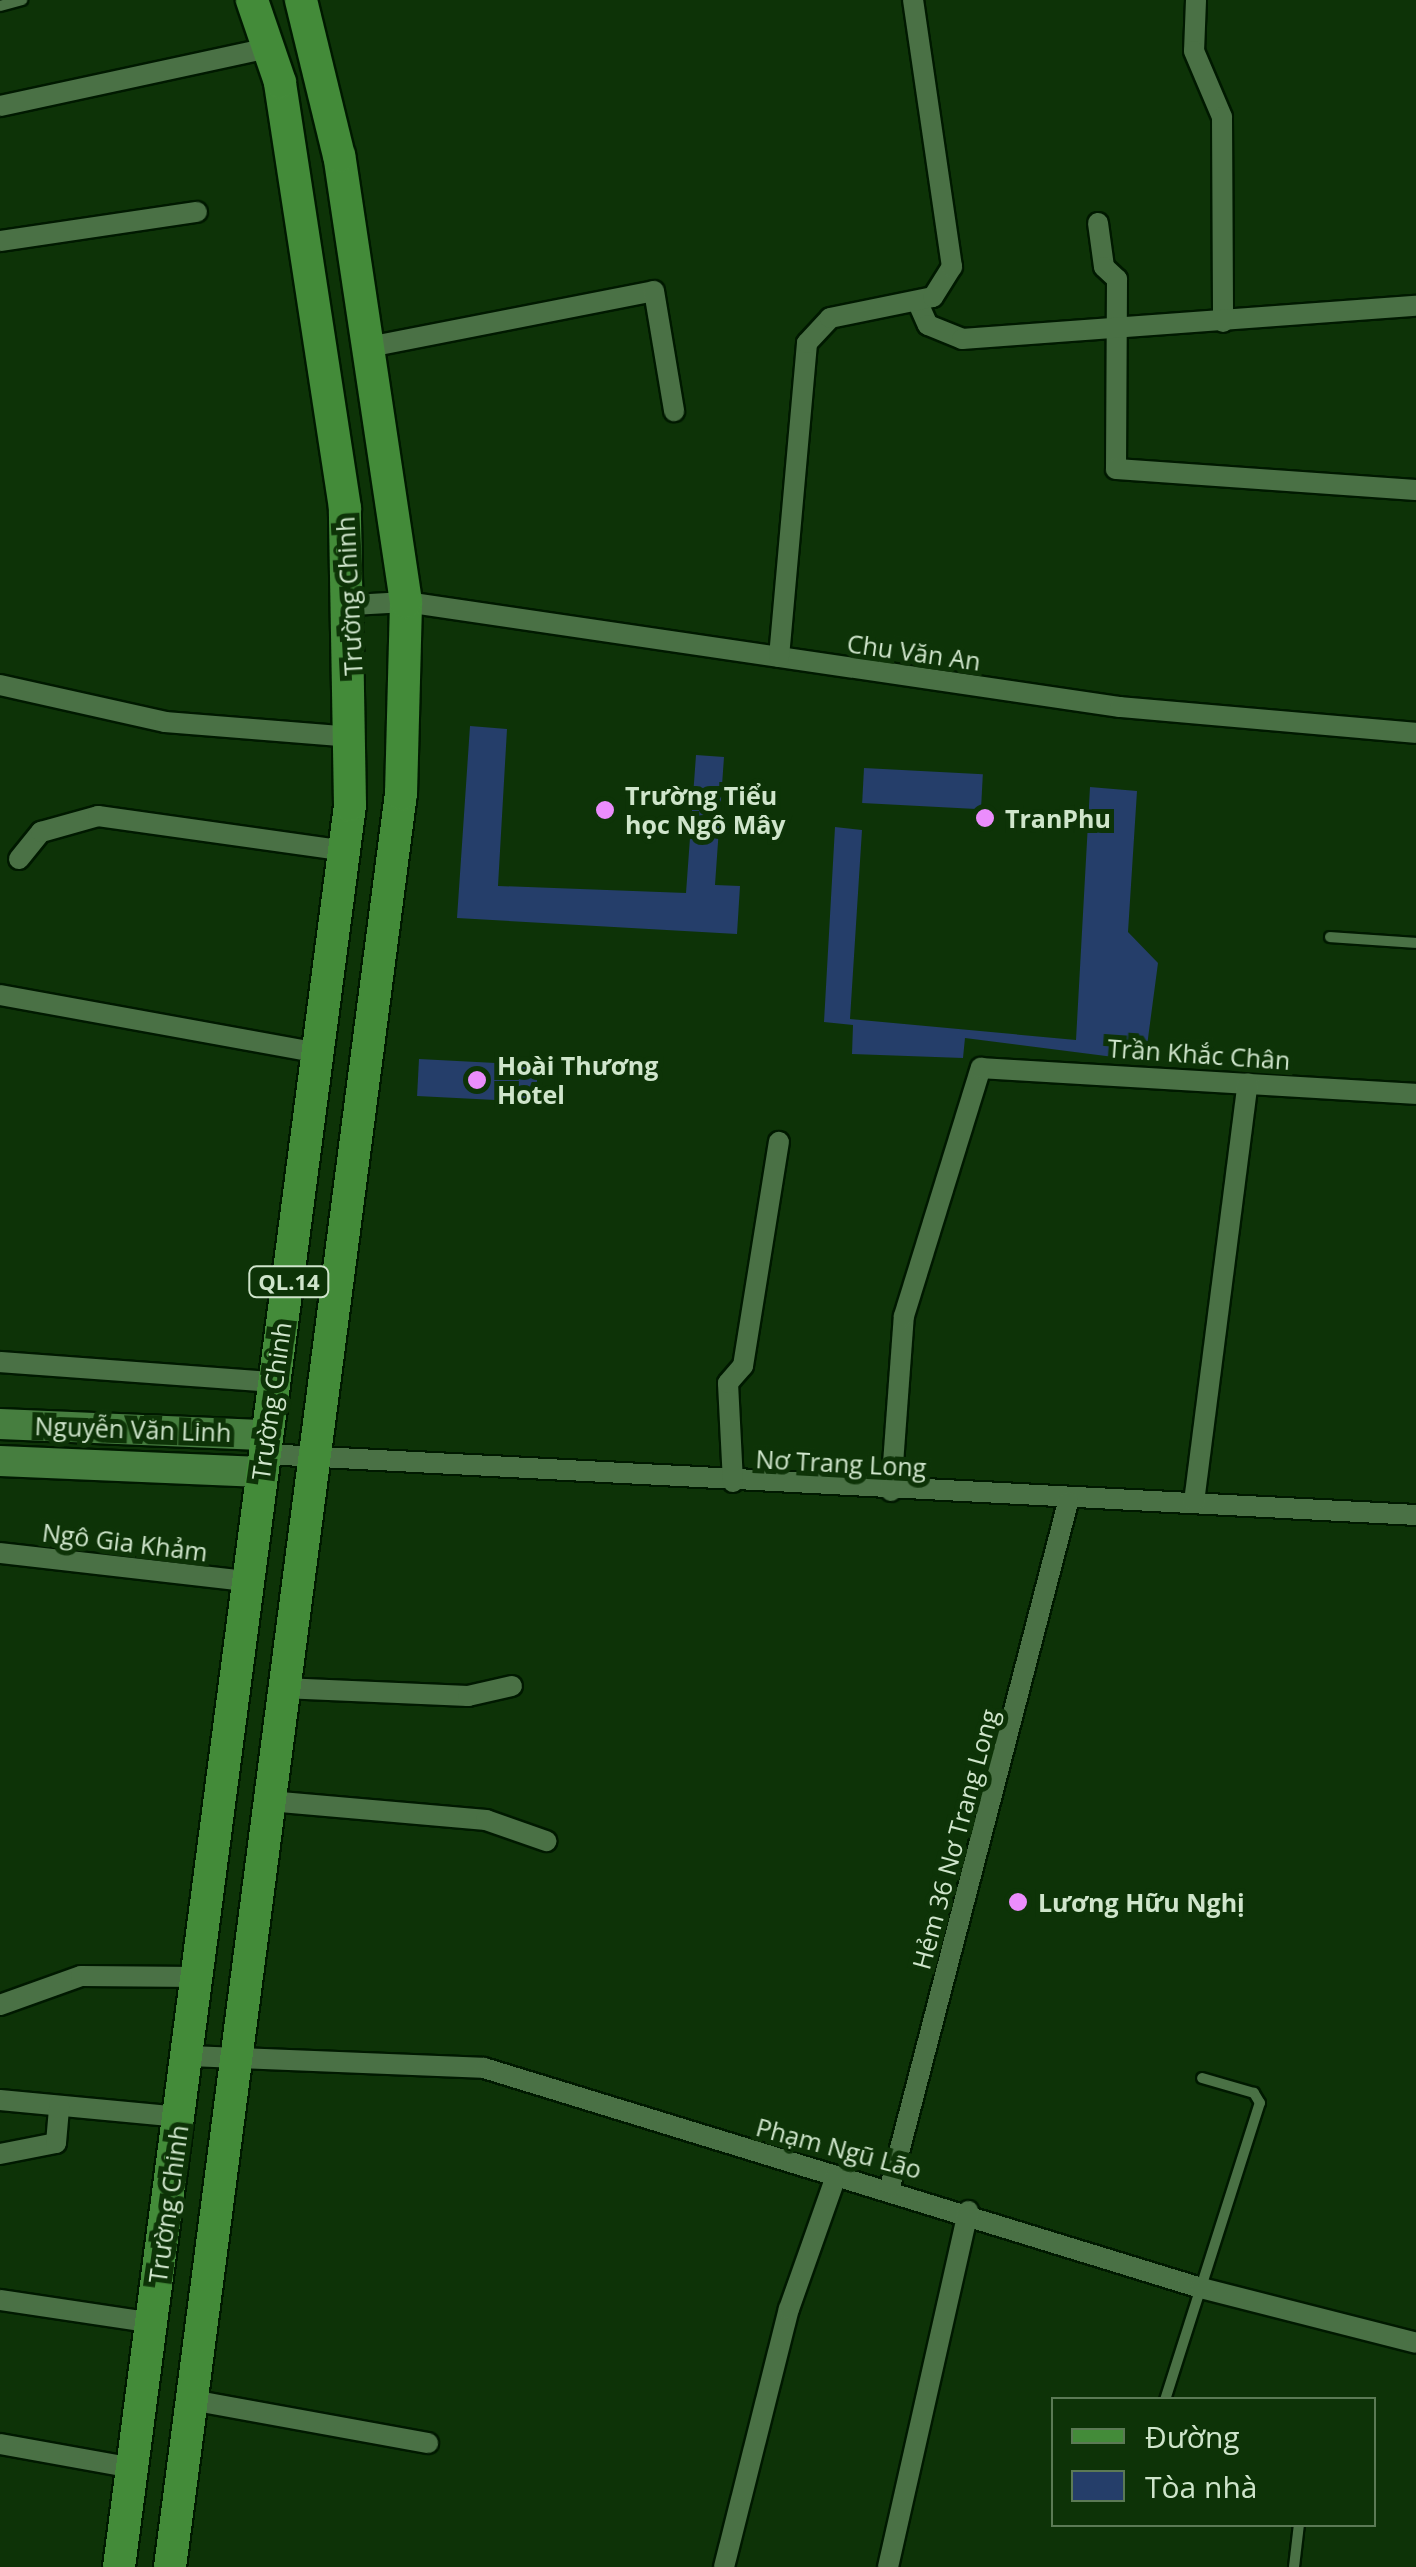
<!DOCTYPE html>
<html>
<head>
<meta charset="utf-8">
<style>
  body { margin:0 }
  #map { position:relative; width:1416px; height:2567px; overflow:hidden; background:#0d3307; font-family:"Open Sans",sans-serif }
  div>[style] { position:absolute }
  .building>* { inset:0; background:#253e6a; transform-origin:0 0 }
  .roads { filter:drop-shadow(2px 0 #001900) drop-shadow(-2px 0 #001900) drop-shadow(0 2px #001900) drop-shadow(0 -2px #001900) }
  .lane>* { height:10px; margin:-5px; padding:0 5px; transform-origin:5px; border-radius:5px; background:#4a7145 }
  .street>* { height:20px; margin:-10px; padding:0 10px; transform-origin:10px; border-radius:10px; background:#4a7145 }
  .secondary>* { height:30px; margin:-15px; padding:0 15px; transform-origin:15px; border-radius:15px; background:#467e3f }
  .primary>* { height:32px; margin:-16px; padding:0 16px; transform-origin:16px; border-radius:16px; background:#438b39 }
  .dots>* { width:28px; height:28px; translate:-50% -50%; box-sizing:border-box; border:5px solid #0d3307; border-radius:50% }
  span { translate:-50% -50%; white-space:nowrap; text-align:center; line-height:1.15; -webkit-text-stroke:10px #0d3307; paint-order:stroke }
  .shield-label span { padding:2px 8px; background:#0d3307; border:2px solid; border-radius:8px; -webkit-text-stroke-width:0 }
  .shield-label { font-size:22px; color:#cfe5cb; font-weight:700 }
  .street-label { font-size:25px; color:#cfe5cb }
  .poi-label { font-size:25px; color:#cfe5cb; font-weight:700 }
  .left { translate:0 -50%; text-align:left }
  .legend { position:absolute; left:1051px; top:2397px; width:325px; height:130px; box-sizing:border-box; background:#0d3307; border:2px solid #5b7a55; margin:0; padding:12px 18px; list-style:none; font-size:30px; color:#cfe5cb }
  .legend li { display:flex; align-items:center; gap:20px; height:50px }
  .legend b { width:50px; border:2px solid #5b7a55 }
</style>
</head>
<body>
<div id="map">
  <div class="building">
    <i style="clip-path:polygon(470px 726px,507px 729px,498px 886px,686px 893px,696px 755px,724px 757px,715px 885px,740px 886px,737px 934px,457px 918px)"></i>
    <i style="left:864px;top:768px;width:119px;height:35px;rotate:3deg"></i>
    <i style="clip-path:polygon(1090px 787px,1137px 791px,1128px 932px,1158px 963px,1145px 1061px,965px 1038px,963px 1058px,852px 1054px,853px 1025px,824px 1022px,835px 827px,862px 830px,850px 1019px,1076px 1040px)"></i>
    <i style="left:419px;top:1059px;width:119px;height:37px;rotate:3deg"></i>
  </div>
  <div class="roads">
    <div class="lane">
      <i style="left:0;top:6px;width:23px;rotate:-15deg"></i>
      <i style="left:1330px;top:937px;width:86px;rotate:4deg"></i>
      <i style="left:1165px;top:2400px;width:312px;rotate:-72.3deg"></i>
      <i style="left:1260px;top:2103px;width:12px;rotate:-121deg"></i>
      <i style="left:1254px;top:2093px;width:54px;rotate:-163.9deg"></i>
      <i style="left:1294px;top:2567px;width:43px;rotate:-83.4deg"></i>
    </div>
    <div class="street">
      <i style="left:1196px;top:0;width:51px;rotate:92.2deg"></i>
      <i style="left:1194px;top:51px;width:72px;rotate:67deg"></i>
      <i style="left:1222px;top:117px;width:205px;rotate:89.7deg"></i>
      <i style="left:0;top:106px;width:274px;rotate:-12.2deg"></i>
      <i style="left:1098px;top:223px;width:44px;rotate:82.2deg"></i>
      <i style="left:1104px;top:267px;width:18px;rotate:43deg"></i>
      <i style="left:1117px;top:279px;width:190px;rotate:90.3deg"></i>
      <i style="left:1116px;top:469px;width:301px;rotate:4deg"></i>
      <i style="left:0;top:241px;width:199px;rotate:-8.4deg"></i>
      <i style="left:918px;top:303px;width:24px;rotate:66deg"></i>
      <i style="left:928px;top:325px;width:37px;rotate:22deg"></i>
      <i style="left:962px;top:339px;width:455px;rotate:-4.2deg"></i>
      <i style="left:369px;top:347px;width:290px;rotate:-11.1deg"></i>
      <i style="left:654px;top:291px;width:122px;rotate:80.5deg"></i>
      <i style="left:352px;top:605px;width:54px;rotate:-3.2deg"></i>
      <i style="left:406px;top:602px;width:722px;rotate:8.37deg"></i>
      <i style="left:1120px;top:707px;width:297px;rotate:5deg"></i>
      <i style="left:779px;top:657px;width:315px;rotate:-84.9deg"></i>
      <i style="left:807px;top:343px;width:34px;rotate:-47deg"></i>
      <i style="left:830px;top:318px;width:105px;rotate:-11.5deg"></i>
      <i style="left:933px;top:297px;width:36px;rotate:-58deg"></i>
      <i style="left:952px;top:267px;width:270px;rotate:-98.3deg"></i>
      <i style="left:0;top:685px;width:169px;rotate:12.6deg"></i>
      <i style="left:165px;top:722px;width:188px;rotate:4.6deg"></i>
      <i style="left:19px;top:859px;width:35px;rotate:-51deg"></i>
      <i style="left:41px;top:832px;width:59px;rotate:-15.7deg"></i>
      <i style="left:98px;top:816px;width:250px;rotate:8deg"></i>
      <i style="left:0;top:995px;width:324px;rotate:10.3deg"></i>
      <i style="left:0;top:1362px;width:275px;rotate:4.2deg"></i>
      <i style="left:264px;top:1454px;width:1154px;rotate:3.03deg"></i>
      <i style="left:733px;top:1482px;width:99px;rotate:-92.9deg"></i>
      <i style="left:728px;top:1383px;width:23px;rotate:-49deg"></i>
      <i style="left:743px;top:1366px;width:227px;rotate:-80.9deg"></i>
      <i style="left:891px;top:1491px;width:175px;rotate:-85.8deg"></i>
      <i style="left:904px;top:1316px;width:260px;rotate:-72.8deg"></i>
      <i style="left:981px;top:1068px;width:436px;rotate:3.4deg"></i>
      <i style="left:1194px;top:1502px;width:422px;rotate:-82.7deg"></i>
      <i style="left:0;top:1553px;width:246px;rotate:6.5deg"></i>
      <i style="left:282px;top:1688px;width:186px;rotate:2.5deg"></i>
      <i style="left:468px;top:1696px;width:45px;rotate:-12.8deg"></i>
      <i style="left:269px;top:1801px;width:218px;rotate:5deg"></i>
      <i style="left:486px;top:1820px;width:64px;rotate:19.3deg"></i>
      <i style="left:0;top:2005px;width:86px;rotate:-19.7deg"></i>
      <i style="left:81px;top:1976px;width:117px;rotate:0.5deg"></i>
      <i style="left:187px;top:2056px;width:297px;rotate:2.3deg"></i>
      <i style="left:484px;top:2068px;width:750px;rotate:17.06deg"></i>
      <i style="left:1201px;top:2288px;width:222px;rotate:14.3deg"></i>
      <i style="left:0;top:2100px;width:181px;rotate:5.4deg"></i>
      <i style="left:0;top:2154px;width:57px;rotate:-11.1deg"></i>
      <i style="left:56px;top:2143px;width:37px;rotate:-85deg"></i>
      <i style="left:890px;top:2187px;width:708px;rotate:-75.43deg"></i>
      <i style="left:0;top:2300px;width:155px;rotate:8.5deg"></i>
      <i style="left:191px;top:2400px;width:241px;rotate:10.3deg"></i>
      <i style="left:0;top:2444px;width:136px;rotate:10.2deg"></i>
      <i style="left:724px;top:2567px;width:266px;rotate:-75.9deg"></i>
      <i style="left:789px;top:2309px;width:141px;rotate:-70.5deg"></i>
      <i style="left:888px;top:2567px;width:365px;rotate:-77.3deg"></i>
    </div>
    <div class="secondary">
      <i style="left:0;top:1424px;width:267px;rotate:2.4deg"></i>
      <i style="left:0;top:1461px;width:261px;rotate:2.4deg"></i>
    </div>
    <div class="primary">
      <i style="left:119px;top:2567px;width:1777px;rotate:-82.53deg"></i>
      <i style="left:350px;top:805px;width:297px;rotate:-91deg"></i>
      <i style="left:345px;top:508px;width:431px;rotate:-98.7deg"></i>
      <i style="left:280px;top:82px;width:87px;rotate:-108.9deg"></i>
      <i style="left:170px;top:2567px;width:1788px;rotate:-82.58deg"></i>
      <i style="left:401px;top:794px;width:192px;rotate:-88.5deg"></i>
      <i style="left:406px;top:602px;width:451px;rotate:-98.5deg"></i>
      <i style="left:339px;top:156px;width:161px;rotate:-103.7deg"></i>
    </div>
  </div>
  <div class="dots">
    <i style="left:605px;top:810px;background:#eb8dfc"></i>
    <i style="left:985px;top:818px;background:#eb8dfc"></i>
    <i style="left:477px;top:1080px;background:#eb8dfc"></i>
    <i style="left:1018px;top:1902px;background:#eb8dfc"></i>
  </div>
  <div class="shield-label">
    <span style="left:289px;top:1282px">QL.14</span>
  </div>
  <div class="street-label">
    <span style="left:349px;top:596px;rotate:-93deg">Trường Chinh</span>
    <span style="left:914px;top:652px;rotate:8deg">Chu Văn An</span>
    <span style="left:1199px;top:1054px;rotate:4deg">Trần Khắc Chân</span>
    <span style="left:271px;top:1401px;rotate:-82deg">Trường Chinh</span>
    <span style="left:133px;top:1429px;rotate:2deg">Nguyễn Văn Linh</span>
    <span style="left:841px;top:1463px;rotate:3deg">Nơ Trang Long</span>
    <span style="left:125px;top:1542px;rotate:7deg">Ngô Gia Khảm</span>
    <span style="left:955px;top:1839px;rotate:-75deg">Hẻm 36 Nơ Trang Long</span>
    <span style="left:839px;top:2148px;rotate:15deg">Phạm Ngũ Lão</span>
    <span style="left:168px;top:2204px;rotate:-82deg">Trường Chinh</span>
  </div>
  <div class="poi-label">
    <span class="left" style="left:625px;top:810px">Trường Tiểu<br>học Ngô Mây</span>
    <span class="left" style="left:1005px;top:818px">TranPhu</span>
    <span class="left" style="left:497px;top:1080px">Hoài Thương<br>Hotel</span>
    <span class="left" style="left:1038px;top:1902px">Lương Hữu Nghị</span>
  </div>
  <ul class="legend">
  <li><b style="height:12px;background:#438b39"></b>Đường</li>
  <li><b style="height:28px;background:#253e6a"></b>Tòa nhà</li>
  </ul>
</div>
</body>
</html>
